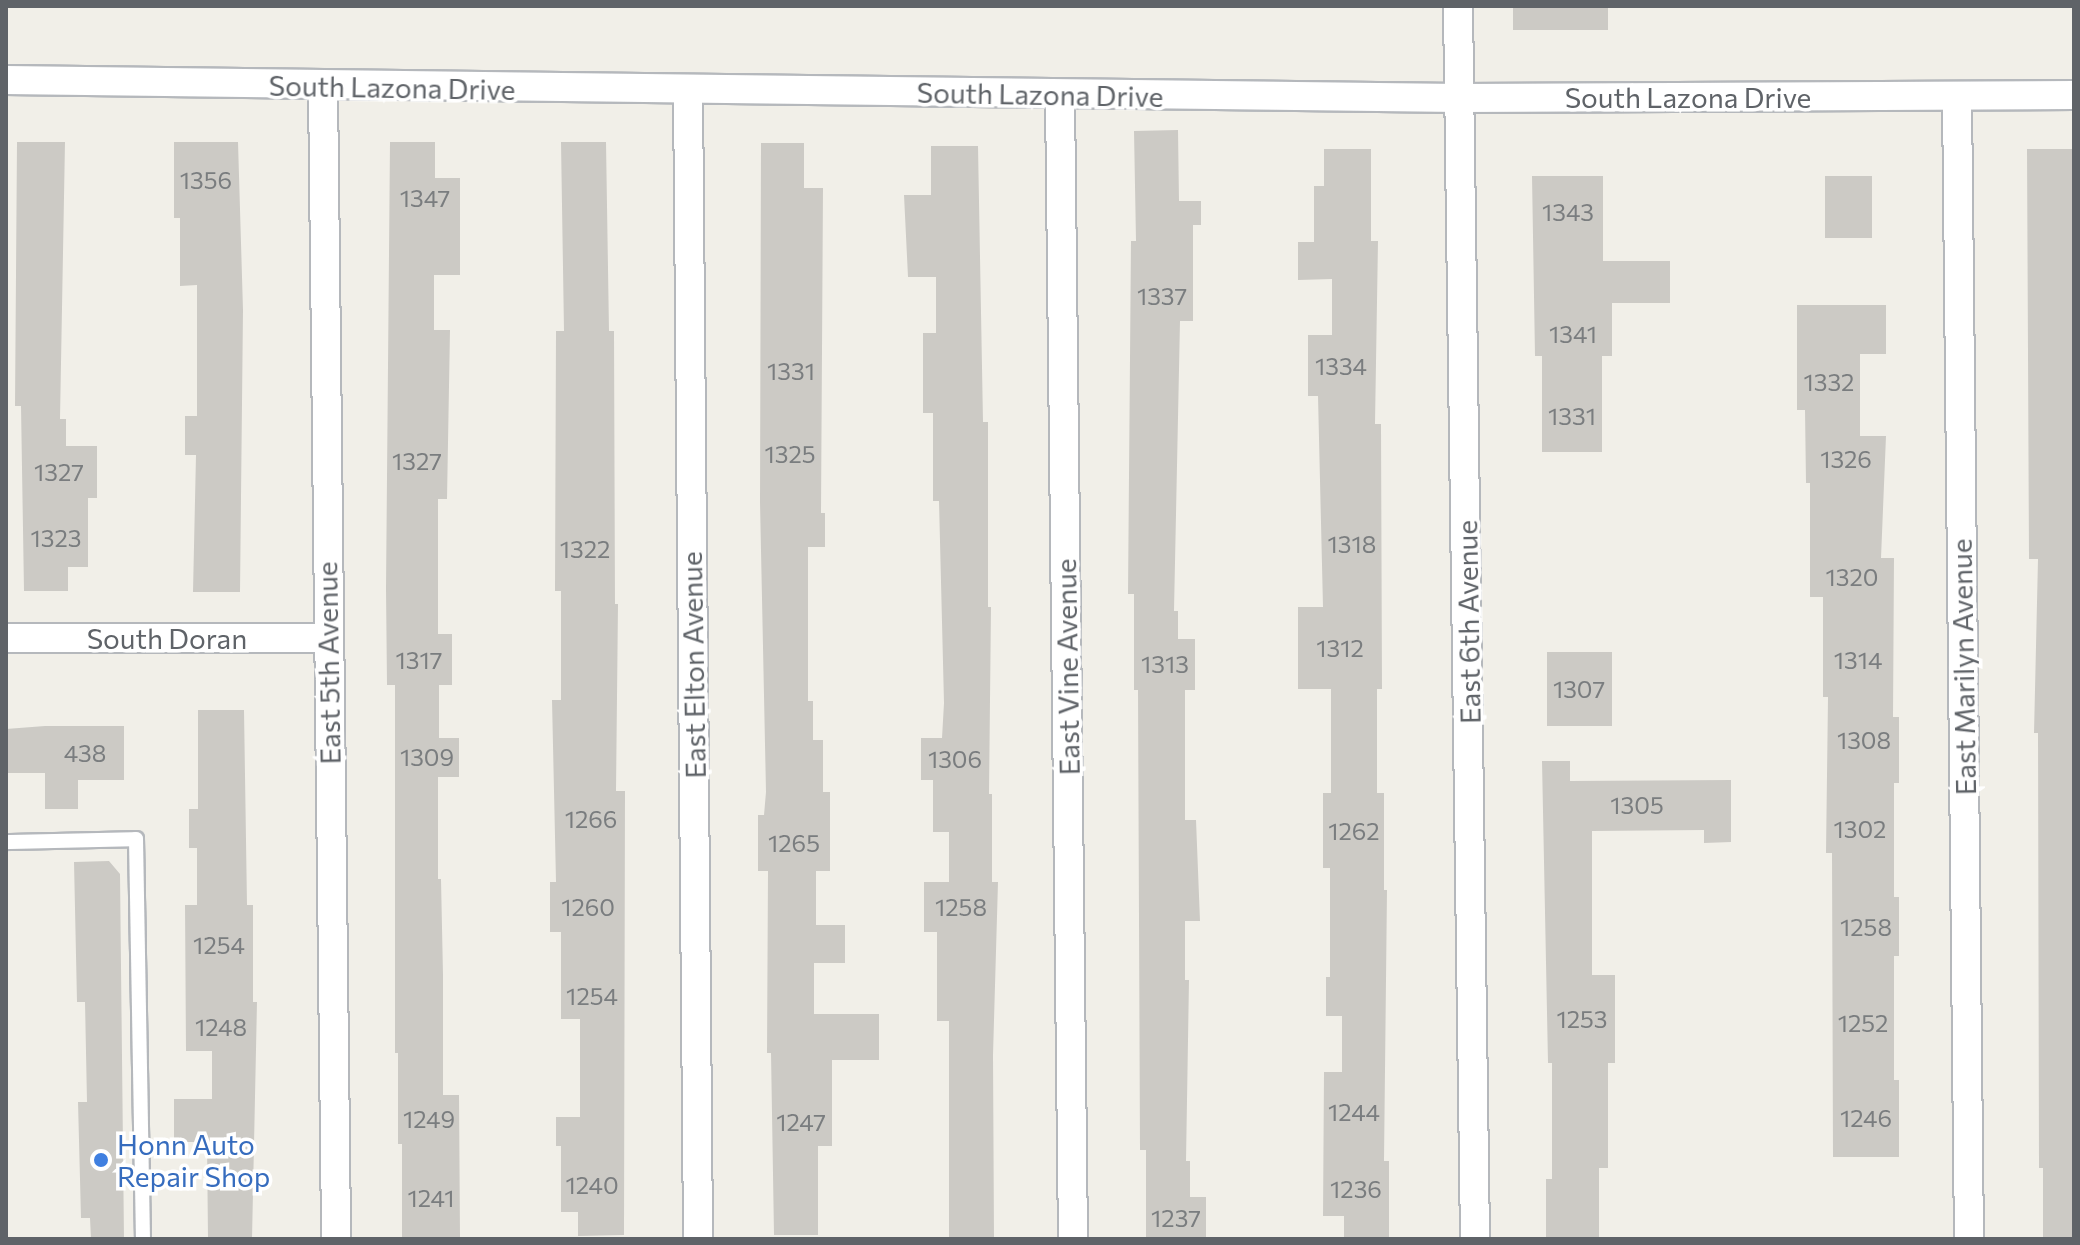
<!DOCTYPE html>
<html>
<head>
<meta charset="utf-8">
<style>
  body { margin:0 }
  #map { position:relative; width:2080px; height:1245px; overflow:hidden; background:#f1efe8; font-family:Commissioner,sans-serif }
  div>[style] { position:absolute }
  .building>* { inset:0; background:#cccac5; transform-origin:0 0 }
  .roads { filter:drop-shadow(2px 0 #b5b8bc) drop-shadow(-2px 0 #b5b8bc) drop-shadow(0 2px #b5b8bc) drop-shadow(0 -2px #b5b8bc) }
  .lane>* { height:14px; margin:-7px; padding:0 7px; transform-origin:7px; border-radius:7px; background:#fff }
  .street>* { height:28px; margin:-14px; padding:0 14px; transform-origin:14px; border-radius:14px; background:#fff }
  .dots>* { width:22px; height:22px; translate:-50% -50%; box-sizing:border-box; border:4px solid #fff; border-radius:50% }
  span { translate:-50% -50%; white-space:nowrap; text-align:center; line-height:1.15; -webkit-text-stroke:7px #fff; paint-order:stroke }
  .number-label { font-size:24px; color:#7a7d7f }
  .number-label span { -webkit-text-stroke-width:0 }
  .street-label { font-size:28px; color:#5f6368 }
  .shop-label { font-size:28px; color:#366cbe }
  .left { translate:0 -50%; text-align:left }
  .frame { position:absolute; inset:0; border:8px solid #5f6368; pointer-events:none }
</style>
</head>
<body>
<div id="map">
  <div class="building">
    <i style="left:1513px;top:6px;width:95px;height:24px"></i>
    <i style="clip-path:polygon(1178px 130px,1179px 201px,1201px 201px,1201px 225px,1193px 225px,1193px 321px,1180px 321px,1174px 611px,1178px 611px,1178px 639px,1195px 639px,1195px 690px,1185px 690px,1185px 820px,1196px 820px,1200px 921px,1185px 921px,1185px 980px,1189px 980px,1186px 1161px,1190px 1161px,1190px 1197px,1206px 1197px,1206px 1238px,1146px 1238px,1146px 1150px,1140px 1150px,1138px 690px,1134px 690px,1134px 594px,1128px 594px,1131px 241px,1136px 241px,1134px 131px)"></i>
    <i style="clip-path:polygon(17px 142px,65px 142px,60px 419px,66px 419px,66px 446px,97px 446px,97px 498px,88px 498px,88px 567px,68px 567px,68px 591px,24px 591px,21px 406px,15px 406px)"></i>
    <i style="clip-path:polygon(174px 142px,238px 142px,243px 310px,240px 592px,193px 592px,196px 455px,185px 455px,185px 416px,197px 416px,197px 285px,180px 286px,180px 218px,174px 218px)"></i>
    <i style="clip-path:polygon(390px 142px,435px 142px,435px 178px,460px 178px,460px 275px,434px 275px,434px 330px,450px 330px,447px 499px,438px 499px,438px 634px,452px 634px,452px 685px,439px 685px,439px 738px,459px 738px,459px 777px,438px 777px,438px 879px,441px 879px,443px 975px,443px 1095px,459px 1095px,460px 1237px,402px 1237px,402px 1144px,398px 1144px,398px 1053px,395px 1053px,395px 685px,387px 685px,386px 589px)"></i>
    <i style="clip-path:polygon(561px 142px,606px 142px,609px 331px,614px 331px,615px 604px,618px 604px,616px 791px,625px 791px,624px 1235px,578px 1236px,578px 1212px,561px 1212px,561px 1146px,556px 1146px,556px 1117px,580px 1117px,580px 1019px,561px 1019px,561px 932px,550px 932px,550px 882px,556px 882px,552px 700px,561px 700px,561px 591px,555px 591px,556px 331px,564px 331px)"></i>
    <i style="clip-path:polygon(761px 143px,804px 143px,804px 188px,823px 188px,821px 513px,825px 513px,825px 547px,808px 547px,808px 701px,813px 701px,813px 740px,823px 740px,823px 792px,830px 792px,830px 871px,816px 871px,816px 925px,845px 925px,845px 963px,814px 963px,814px 1014px,879px 1014px,879px 1060px,832px 1060px,832px 1146px,818px 1146px,818px 1235px,774px 1235px,771px 1053px,767px 1053px,768px 871px,758px 871px,758px 815px,764px 815px,766px 792px,760px 502px)"></i>
    <i style="clip-path:polygon(931px 146px,978px 146px,983px 422px,988px 422px,988px 607px,991px 607px,989px 794px,992px 794px,992px 882px,998px 882px,993px 1055px,994px 1239px,949px 1239px,949px 1021px,937px 1021px,937px 932px,924px 932px,924px 882px,949px 882px,949px 832px,933px 832px,933px 780px,921px 780px,921px 738px,942px 738px,944px 703px,939px 501px,933px 501px,933px 413px,923px 413px,923px 333px,936px 333px,936px 277px,908px 277px,904px 195px,931px 195px)"></i>
    <i style="clip-path:polygon(1324px 149px,1371px 149px,1371px 241px,1378px 241px,1375px 424px,1381px 424px,1382px 689px,1377px 689px,1377px 793px,1384px 793px,1384px 890px,1387px 890px,1384px 1161px,1389px 1161px,1389px 1238px,1344px 1238px,1344px 1216px,1323px 1216px,1324px 1072px,1342px 1072px,1342px 1016px,1326px 1016px,1326px 977px,1330px 977px,1330px 868px,1323px 868px,1323px 793px,1331px 793px,1331px 689px,1298px 689px,1298px 607px,1323px 607px,1318px 396px,1308px 396px,1308px 335px,1332px 335px,1332px 279px,1298px 280px,1298px 242px,1314px 242px,1314px 186px,1324px 186px)"></i>
    <i style="clip-path:polygon(2027px 149px,2074px 149px,2074px 1239px,2043px 1239px,2043px 1168px,2039px 1168px,2038px 733px,2034px 733px,2038px 559px,2029px 559px)"></i>
    <i style="clip-path:polygon(1532px 176px,1603px 176px,1603px 261px,1670px 261px,1670px 303px,1612px 303px,1612px 356px,1602px 356px,1602px 452px,1542px 452px,1542px 356px,1535px 356px)"></i>
    <i style="left:1825px;top:176px;width:47px;height:62px"></i>
    <i style="clip-path:polygon(1797px 305px,1886px 305px,1886px 354px,1860px 354px,1860px 436px,1886px 436px,1881px 558px,1894px 558px,1893px 717px,1899px 717px,1899px 783px,1894px 783px,1894px 897px,1899px 897px,1899px 956px,1894px 956px,1894px 1080px,1899px 1080px,1899px 1157px,1833px 1157px,1832px 853px,1826px 853px,1828px 697px,1823px 697px,1823px 597px,1810px 597px,1810px 483px,1806px 483px,1805px 410px,1797px 410px)"></i>
    <i style="left:1547px;top:652px;width:65px;height:74px"></i>
    <i style="clip-path:polygon(198px 710px,244px 710px,247px 905px,253px 905px,253px 1002px,257px 1002px,252px 1239px,208px 1239px,207px 1142px,174px 1142px,174px 1099px,212px 1099px,212px 1051px,186px 1051px,185px 905px,197px 905px,197px 848px,189px 848px,189px 809px,198px 809px)"></i>
    <i style="clip-path:polygon(45px 726px,124px 726px,124px 780px,78px 780px,78px 809px,45px 809px,45px 773px,6px 773px,6px 729px)"></i>
    <i style="clip-path:polygon(1542px 761px,1570px 761px,1570px 781px,1731px 780px,1731px 842px,1704px 843px,1704px 830px,1592px 831px,1592px 975px,1615px 975px,1615px 1063px,1608px 1063px,1608px 1168px,1599px 1168px,1599px 1239px,1546px 1239px,1546px 1179px,1552px 1179px,1552px 1063px,1548px 1063px)"></i>
    <i style="clip-path:polygon(109px 861px,120px 874px,124px 1239px,91px 1239px,90px 1218px,81px 1218px,78px 1102px,87px 1102px,85px 1002px,77px 1002px,74px 862px)"></i>
  </div>
  <div class="roads">
    <div class="lane">
      <i style="left:6px;top:842px;width:130px;rotate:-1.3deg"></i>
      <i style="left:136px;top:839px;width:400px;rotate:89deg"></i>
    </div>
    <div class="street">
      <i style="left:1458px;top:6px;width:1233px;rotate:89.21deg"></i>
      <i style="left:6px;top:80px;width:1453px;rotate:0.71deg"></i>
      <i style="left:1459px;top:98px;width:615px;rotate:-0.28deg"></i>
      <i style="left:323px;top:86px;width:1153px;rotate:89.35deg"></i>
      <i style="left:688px;top:91px;width:1148px;rotate:89.5deg"></i>
      <i style="left:1060px;top:95px;width:1144px;rotate:89.35deg"></i>
      <i style="left:1957px;top:96px;width:1143px;rotate:89.4deg"></i>
      <i style="left:6px;top:638px;width:322px"></i>
    </div>
  </div>
  <div class="dots">
    <i style="left:101px;top:1160px;background:#3f7fe0"></i>
  </div>
  <div class="number-label">
    <span style="left:206px;top:180px">1356</span>
    <span style="left:425px;top:198px">1347</span>
    <span style="left:1568px;top:212px">1343</span>
    <span style="left:1162px;top:296px">1337</span>
    <span style="left:1573px;top:334px">1341</span>
    <span style="left:1341px;top:366px">1334</span>
    <span style="left:791px;top:371px">1331</span>
    <span style="left:1829px;top:382px">1332</span>
    <span style="left:1572px;top:416px">1331</span>
    <span style="left:790px;top:454px">1325</span>
    <span style="left:1846px;top:459px">1326</span>
    <span style="left:417px;top:461px">1327</span>
    <span style="left:59px;top:472px">1327</span>
    <span style="left:56px;top:538px">1323</span>
    <span style="left:1352px;top:544px">1318</span>
    <span style="left:585px;top:549px">1322</span>
    <span style="left:1852px;top:577px">1320</span>
    <span style="left:1340px;top:648px">1312</span>
    <span style="left:419px;top:660px">1317</span>
    <span style="left:1858px;top:660px">1314</span>
    <span style="left:1165px;top:664px">1313</span>
    <span style="left:1579px;top:689px">1307</span>
    <span style="left:1864px;top:740px">1308</span>
    <span style="left:85px;top:753px">438</span>
    <span style="left:427px;top:757px">1309</span>
    <span style="left:955px;top:759px">1306</span>
    <span style="left:1637px;top:805px">1305</span>
    <span style="left:591px;top:819px">1266</span>
    <span style="left:1860px;top:829px">1302</span>
    <span style="left:1354px;top:831px">1262</span>
    <span style="left:794px;top:843px">1265</span>
    <span style="left:588px;top:907px">1260</span>
    <span style="left:961px;top:907px">1258</span>
    <span style="left:1866px;top:927px">1258</span>
    <span style="left:219px;top:945px">1254</span>
    <span style="left:592px;top:996px">1254</span>
    <span style="left:1582px;top:1019px">1253</span>
    <span style="left:1863px;top:1023px">1252</span>
    <span style="left:221px;top:1027px">1248</span>
    <span style="left:1354px;top:1112px">1244</span>
    <span style="left:1866px;top:1118px">1246</span>
    <span style="left:429px;top:1119px">1249</span>
    <span style="left:801px;top:1122px">1247</span>
    <span style="left:592px;top:1185px">1240</span>
    <span style="left:1356px;top:1189px">1236</span>
    <span style="left:431px;top:1198px">1241</span>
    <span style="left:1176px;top:1218px">1237</span>
  </div>
  <div class="street-label">
    <span style="left:392px;top:87px;rotate:1deg">South Lazona Drive</span>
    <span style="left:1040px;top:94px;rotate:1deg">South Lazona Drive</span>
    <span style="left:1688px;top:97px">South Lazona Drive</span>
    <span style="left:1468px;top:622px;rotate:-91deg">East 6th Avenue</span>
    <span style="left:167px;top:638px">South Doran</span>
    <span style="left:328px;top:663px;rotate:-91deg">East 5th Avenue</span>
    <span style="left:693px;top:665px;rotate:-91deg">East Elton Avenue</span>
    <span style="left:1067px;top:667px;rotate:-91deg">East Vine Avenue</span>
    <span style="left:1963px;top:667px;rotate:-91deg">East Marilyn Avenue</span>
  </div>
  <div class="shop-label">
    <span class="left" style="left:117px;top:1160px">Honn Auto<br>Repair Shop</span>
  </div>
  <div class="frame"></div>
</div>
</body>
</html>
